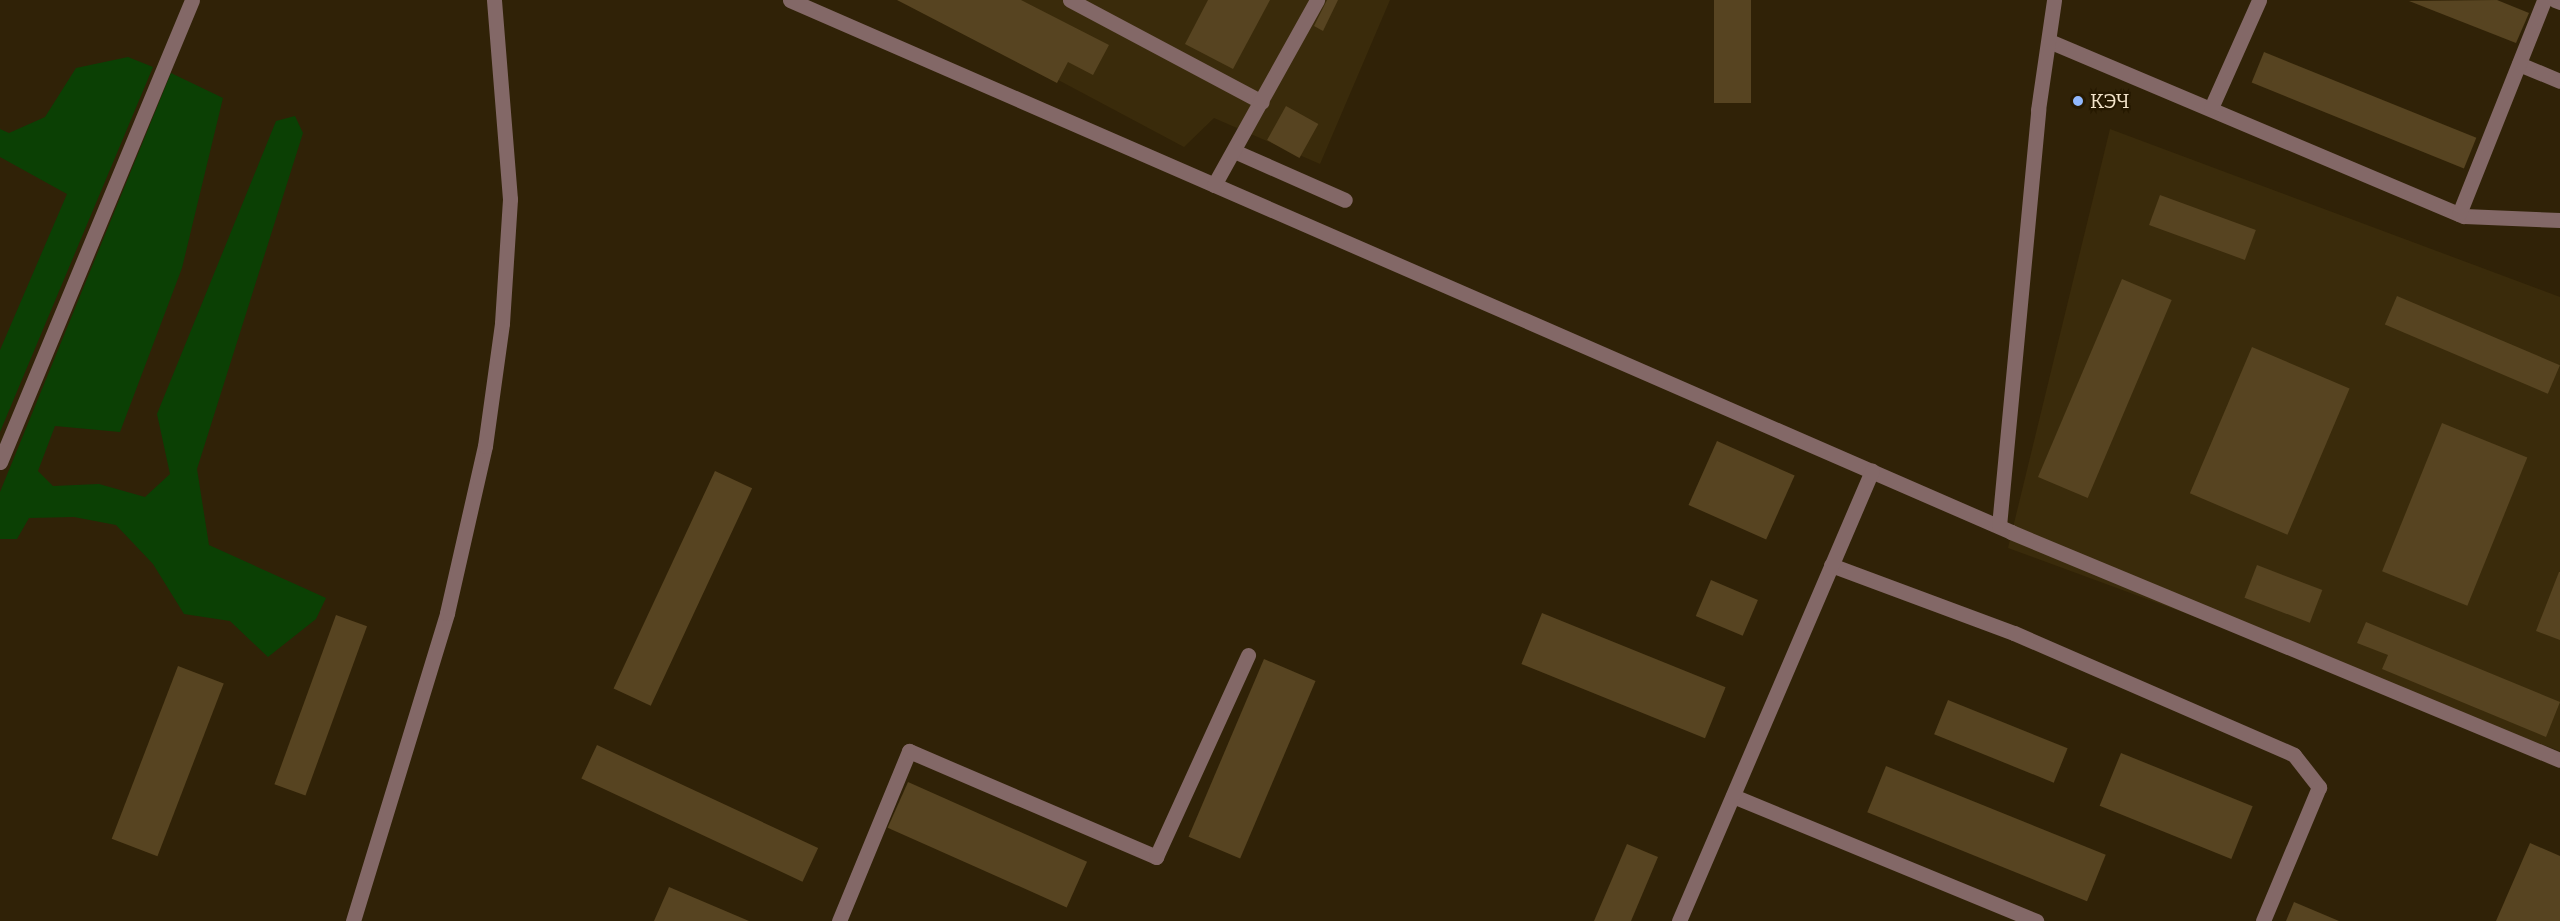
<!DOCTYPE html>
<html>
<head>
<meta charset="utf-8">
<style>
  body { margin:0 }
  #map { position:relative; width:2560px; height:921px; overflow:hidden; background:#302207; font-family:Bitter,serif }
  div>[style] { position:absolute }
  .built>* { inset:0; background:#3a2b0b }
  .green>* { inset:0; background:#0b4004 }
  .building>* { inset:0; background:#574421; transform-origin:0 0 }
  .minor>* { height:15px; margin:-7.5px; padding:0 7.5px; transform-origin:7.5px; border-radius:7.5px; background:#836867 }
  .dots>* { width:16px; height:16px; translate:-50% -50%; box-sizing:border-box; border:3px solid #261900; border-radius:50% }
  span { translate:-50% -50%; white-space:nowrap; text-align:center; line-height:1.15; -webkit-text-stroke:4.5px #261900; paint-order:stroke }
  .poi-label { font-size:20px; color:#f3e4ca }
  .left { translate:0 -50%; text-align:left }
</style>
</head>
<body>
<div id="map">
  <div class="built">
    <i style="clip-path:polygon(908px 0,1390px 0,1320px 164px,1214px 118px,1184px 147px)"></i>
    <i style="clip-path:polygon(2110px 129px,2560px 297px,2560px 751px,2008px 548px)"></i>
  </div>
  <div class="green">
    <i style="clip-path:polygon(128px 57px,153px 67px,0 432px,0 350px,67px 194px,0 157px,0 129px,9px 133px,45px 117px,76px 68px)"></i>
    <i style="clip-path:polygon(171px 73px,223px 98px,182px 268px,120px 432px,55px 426px,38px 471px,53px 486px,99px 484px,145px 497px,170px 474px,157px 414px,276px 121px,295px 116px,303px 133px,197px 469px,209px 545px,326px 598px,316px 619px,268px 657px,230px 621px,184px 614px,153px 564px,116px 525px,74px 517px,29px 518px,17px 539px,0 539px,0 492px)"></i>
  </div>
  <div class="building">
    <i style="clip-path:polygon(897px 0,1021px 0,1109px 45px,1093px 75px,1068px 62px,1057px 83px)"></i>
    <i style="clip-path:polygon(1208px 0,1270px 0,1233px 69px,1185px 44px)"></i>
    <i style="clip-path:polygon(1327px 0,1338px 0,1323px 31px,1314px 26px)"></i>
    <i style="left:1714px;top:0;width:37px;height:103px"></i>
    <i style="clip-path:polygon(2497px 0,2529px 13px,2516px 43px,2409px 1px)"></i>
    <i style="left:2264px;top:52px;width:229px;height:33px;rotate:22deg"></i>
    <i style="left:1286px;top:106px;width:37px;height:39px;rotate:29deg"></i>
    <i style="left:2160px;top:195px;width:102px;height:32px;rotate:20deg"></i>
    <i style="left:2122px;top:279px;width:54px;height:215px;rotate:23deg"></i>
    <i style="left:2397px;top:296px;width:177px;height:31px;rotate:23deg"></i>
    <i style="left:2252px;top:347px;width:106px;height:159px;rotate:23deg"></i>
    <i style="left:2442px;top:423px;width:92px;height:160px;rotate:22deg"></i>
    <i style="left:1717px;top:441px;width:85px;height:70px;rotate:24deg"></i>
    <i style="left:715px;top:471px;width:41px;height:240px;rotate:25deg"></i>
    <i style="left:2257px;top:565px;width:70px;height:35px;rotate:21deg"></i>
    <i style="clip-path:polygon(2559px 572px,2560px 572px,2560px 640px,2536px 631px)"></i>
    <i style="left:1711px;top:580px;width:51px;height:39px;rotate:23deg"></i>
    <i style="left:1542px;top:613px;width:198px;height:55px;rotate:22deg"></i>
    <i style="left:336px;top:615px;width:33px;height:180px;rotate:20deg"></i>
    <i style="clip-path:polygon(2366px 622px,2560px 702px,2546px 737px,2382px 669px,2388px 655px,2357px 643px)"></i>
    <i style="left:1264px;top:659px;width:56px;height:193px;rotate:23deg"></i>
    <i style="left:178px;top:666px;width:49px;height:185px;rotate:21deg"></i>
    <i style="left:1948px;top:700px;width:129px;height:37px;rotate:22deg"></i>
    <i style="left:597px;top:745px;width:244px;height:37px;rotate:25deg"></i>
    <i style="left:2121px;top:753px;width:142px;height:57px;rotate:22deg"></i>
    <i style="left:1886px;top:766px;width:237px;height:50px;rotate:22deg"></i>
    <i style="left:908px;top:782px;width:196px;height:50px;rotate:24deg"></i>
    <i style="clip-path:polygon(2530px 843px,2560px 856px,2560px 921px,2496px 921px)"></i>
    <i style="clip-path:polygon(1627px 844px,1658px 857px,1631px 921px,1594px 921px)"></i>
    <i style="clip-path:polygon(669px 887px,749px 921px,654px 921px)"></i>
    <i style="clip-path:polygon(2294px 902px,2339px 921px,2286px 921px)"></i>
  </div>
  <div class="minor">
    <i style="left:790px;top:0;width:1332px;rotate:23.54deg"></i>
    <i style="left:2011px;top:532px;width:594px;rotate:22.55deg"></i>
    <i style="left:1070px;top:0;width:217px;rotate:28deg"></i>
    <i style="left:2555px;top:0;width:5px;rotate:22deg"></i>
    <i style="left:2049px;top:41px;width:450px;rotate:22.9deg"></i>
    <i style="left:2464px;top:216px;width:96px;rotate:2.4deg"></i>
    <i style="left:2519px;top:64px;width:44px;rotate:22.5deg"></i>
    <i style="left:2211px;top:108px;width:118px;rotate:-66deg"></i>
    <i style="left:1234px;top:151px;width:121px;rotate:23.8deg"></i>
    <i style="left:1214px;top:185px;width:212px;rotate:-60.9deg"></i>
    <i style="left:2459px;top:214px;width:230px;rotate:-68.3deg"></i>
    <i style="left:0;top:462px;width:500px;rotate:-67.43deg"></i>
    <i style="left:1999px;top:526px;width:418px;rotate:-84.6deg"></i>
    <i style="left:2038px;top:110px;width:111px;rotate:-81.7deg"></i>
    <i style="left:1831px;top:565px;width:195px;rotate:20.4deg"></i>
    <i style="left:2014px;top:633px;width:305px;rotate:23.5deg"></i>
    <i style="left:2294px;top:755px;width:41px;rotate:52deg"></i>
    <i style="left:2319px;top:787px;width:145px;rotate:112.7deg"></i>
    <i style="left:1733px;top:796px;width:328px;rotate:22.4deg"></i>
    <i style="left:353px;top:921px;width:322px;rotate:-73deg"></i>
    <i style="left:447px;top:613px;width:171px;rotate:-77.2deg"></i>
    <i style="left:485px;top:446px;width:124px;rotate:-82.1deg"></i>
    <i style="left:502px;top:323px;width:124px;rotate:-86.3deg"></i>
    <i style="left:510px;top:199px;width:200px;rotate:-94.6deg"></i>
    <i style="left:839px;top:921px;width:184px;rotate:-67.6deg"></i>
    <i style="left:909px;top:751px;width:269px;rotate:23.2deg"></i>
    <i style="left:1156px;top:857px;width:222px;rotate:-65.5deg"></i>
    <i style="left:1679px;top:921px;width:490px;rotate:-66.8deg"></i>
  </div>
  <div class="dots">
    <i style="left:2078px;top:101px;background:#91b8fd"></i>
  </div>
  <div class="poi-label">
    <span class="left" style="left:2090px;top:101px">КЭЧ</span>
  </div>
</div>
</body>
</html>
